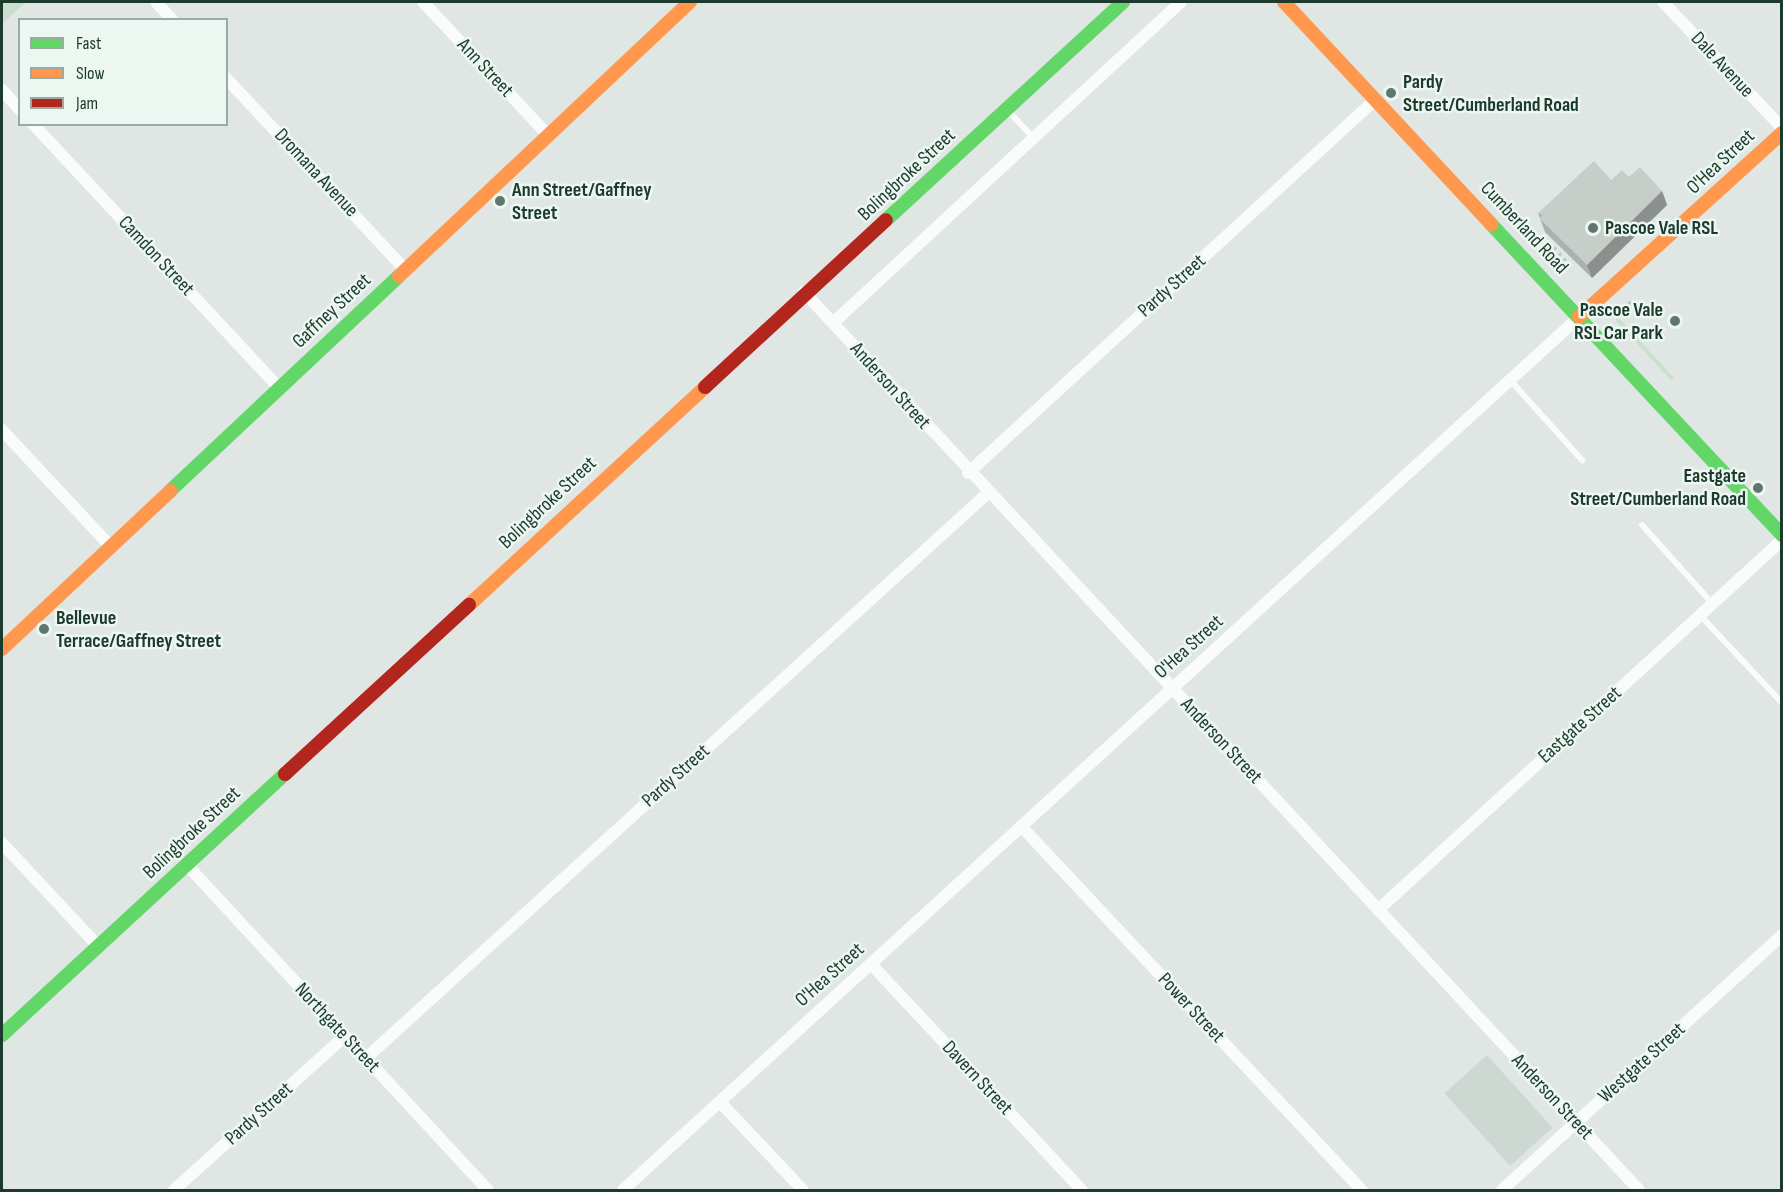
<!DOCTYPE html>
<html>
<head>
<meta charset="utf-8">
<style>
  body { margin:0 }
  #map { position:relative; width:1783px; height:1192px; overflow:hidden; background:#e0e6e3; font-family:"Sofia Sans Condensed",sans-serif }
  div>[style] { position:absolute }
  .built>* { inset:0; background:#cdd8d2; transform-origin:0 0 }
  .green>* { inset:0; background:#c7e1cc }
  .path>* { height:3px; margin-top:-1.5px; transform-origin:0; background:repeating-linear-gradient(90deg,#bec7c4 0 3px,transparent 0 7.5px) }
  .lane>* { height:6px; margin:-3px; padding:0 3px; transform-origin:3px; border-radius:3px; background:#fafbfb }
  .street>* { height:12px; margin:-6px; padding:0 6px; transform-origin:6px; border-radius:6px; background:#fafbfb }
  .fast>* { height:14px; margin:-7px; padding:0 7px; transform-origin:7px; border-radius:7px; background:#63d668 }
  .slow>* { height:14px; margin:-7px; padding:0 7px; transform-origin:7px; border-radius:7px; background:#ff974d }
  .jam>* { height:14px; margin:-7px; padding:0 7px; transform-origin:7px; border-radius:7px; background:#b3261e }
  .wall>* { inset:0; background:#abb1ae }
  .shaded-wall>* { inset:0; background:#8b908d }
  .building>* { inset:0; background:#c7ceca }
  .dots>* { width:16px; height:16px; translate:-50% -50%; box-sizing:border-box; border:3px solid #edf7f1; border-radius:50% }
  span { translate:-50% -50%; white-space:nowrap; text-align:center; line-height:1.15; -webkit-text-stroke:5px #edf7f1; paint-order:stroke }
  .street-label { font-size:20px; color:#1d3a2f }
  .poi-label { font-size:20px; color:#1d3a2f; font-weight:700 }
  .left { translate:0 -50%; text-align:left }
  .right { translate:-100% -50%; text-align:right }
  .frame { position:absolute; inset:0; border:3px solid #1d3a2f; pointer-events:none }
  .legend { position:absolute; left:18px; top:18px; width:210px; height:108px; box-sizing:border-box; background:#edf7f1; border:2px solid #9aaba3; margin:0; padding:8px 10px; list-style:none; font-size:18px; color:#1d3a2f }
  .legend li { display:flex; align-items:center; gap:12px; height:30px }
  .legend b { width:30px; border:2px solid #9aaba3 }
</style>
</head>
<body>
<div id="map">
  <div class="built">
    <i style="left:1487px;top:1055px;width:98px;height:57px;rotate:48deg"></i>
  </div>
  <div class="green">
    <i style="clip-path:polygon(2px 2px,26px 2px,2px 24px)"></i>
    <i style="clip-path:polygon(1629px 304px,1618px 317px,1674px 378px,1671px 380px,1616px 321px,1616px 316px)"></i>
  </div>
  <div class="path">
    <i style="left:1549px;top:251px;width:6px;rotate:-39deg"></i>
    <i style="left:1554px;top:247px;width:24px;rotate:48deg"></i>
    <i style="left:1570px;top:265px;width:6px;rotate:129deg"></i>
    <i style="left:1628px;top:302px;width:5px;rotate:11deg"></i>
  </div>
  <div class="lane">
    <i style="left:1007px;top:110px;width:39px;rotate:46deg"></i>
    <i style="left:1510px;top:380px;width:108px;rotate:48deg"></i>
    <i style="left:1642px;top:525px;width:105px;rotate:48.1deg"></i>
    <i style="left:1700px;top:615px;width:120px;rotate:47deg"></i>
  </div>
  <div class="street">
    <i style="left:156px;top:2px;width:24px;rotate:48deg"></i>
    <i style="left:423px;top:2px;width:183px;rotate:46.8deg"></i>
    <i style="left:1663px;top:2px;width:173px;rotate:46.6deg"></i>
    <i style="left:226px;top:78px;width:262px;rotate:46.9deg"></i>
    <i style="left:2px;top:90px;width:27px;rotate:48deg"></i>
    <i style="left:33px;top:124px;width:361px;rotate:47deg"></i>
    <i style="left:804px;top:292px;width:1226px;rotate:47.08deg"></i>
    <i style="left:833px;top:323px;width:473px;rotate:-42.7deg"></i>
    <i style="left:2px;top:430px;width:158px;rotate:47deg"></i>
    <i style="left:968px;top:473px;width:553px;rotate:-42.51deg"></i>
    <i style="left:1021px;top:826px;width:499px;rotate:46.9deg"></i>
    <i style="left:2px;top:843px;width:141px;rotate:47deg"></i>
    <i style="left:186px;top:864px;width:444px;rotate:47.2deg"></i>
    <i style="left:1378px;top:910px;width:548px;rotate:-42.48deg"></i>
    <i style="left:871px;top:964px;width:309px;rotate:47deg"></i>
    <i style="left:365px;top:1059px;width:842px;rotate:-42.26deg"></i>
    <i style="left:720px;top:1102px;width:121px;rotate:46.7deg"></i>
    <i style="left:174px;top:1190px;width:229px;rotate:-42deg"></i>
    <i style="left:623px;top:1190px;width:1295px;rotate:-42.4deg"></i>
    <i style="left:1502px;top:1190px;width:379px;rotate:-42.3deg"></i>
  </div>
  <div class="fast">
    <i style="left:886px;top:220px;width:322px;rotate:-42.6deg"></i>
    <i style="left:1491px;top:224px;width:426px;rotate:46.9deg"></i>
    <i style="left:170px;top:491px;width:314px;rotate:-43.2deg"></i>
    <i style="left:2px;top:1035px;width:385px;rotate:-42.7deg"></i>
  </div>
  <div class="slow">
    <i style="left:1284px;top:2px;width:304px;rotate:47deg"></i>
    <i style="left:399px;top:276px;width:400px;rotate:-43.3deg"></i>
    <i style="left:1579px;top:317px;width:274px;rotate:-42.2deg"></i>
    <i style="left:469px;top:605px;width:321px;rotate:-42.7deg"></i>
    <i style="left:2px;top:649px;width:231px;rotate:-43.2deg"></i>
  </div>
  <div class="jam">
    <i style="left:705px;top:387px;width:246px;rotate:-42.7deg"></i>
    <i style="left:285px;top:774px;width:250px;rotate:-42.6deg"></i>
  </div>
  <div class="wall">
    <i style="clip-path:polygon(1629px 177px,1662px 191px,1667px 205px,1592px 278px,1545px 232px,1538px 213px,1611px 180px)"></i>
  </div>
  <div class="shaded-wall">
    <i style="clip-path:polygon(1662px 191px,1667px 205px,1592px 278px,1587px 265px)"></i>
  </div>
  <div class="building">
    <i style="clip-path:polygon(1594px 161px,1611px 180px,1622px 170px,1629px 177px,1640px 167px,1662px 191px,1587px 265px,1540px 219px,1542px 215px,1538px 213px)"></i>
  </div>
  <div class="dots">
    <i style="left:1391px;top:93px;background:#61766e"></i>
    <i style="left:500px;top:201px;background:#61766e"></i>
    <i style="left:1593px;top:228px;background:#61766e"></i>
    <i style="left:1675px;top:321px;background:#61766e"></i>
    <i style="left:1758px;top:488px;background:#61766e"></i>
    <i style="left:44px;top:629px;background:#61766e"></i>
  </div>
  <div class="street-label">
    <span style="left:1722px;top:65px;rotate:47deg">Dale Avenue</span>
    <span style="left:485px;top:68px;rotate:47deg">Ann Street</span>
    <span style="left:1721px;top:162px;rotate:-43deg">O'Hea Street</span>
    <span style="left:316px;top:173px;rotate:47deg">Dromana Avenue</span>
    <span style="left:907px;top:175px;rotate:-43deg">Bolingbroke Street</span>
    <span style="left:1524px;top:228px;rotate:47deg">Cumberland Road</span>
    <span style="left:156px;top:256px;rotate:47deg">Camdon Street</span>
    <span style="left:1172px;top:286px;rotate:-42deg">Pardy Street</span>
    <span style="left:332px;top:311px;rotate:-43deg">Gaffney Street</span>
    <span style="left:890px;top:386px;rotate:48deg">Anderson Street</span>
    <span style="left:548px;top:503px;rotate:-43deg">Bolingbroke Street</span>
    <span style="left:1189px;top:647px;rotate:-42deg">O'Hea Street</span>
    <span style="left:1580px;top:725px;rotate:-42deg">Eastgate Street</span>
    <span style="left:1221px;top:741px;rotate:47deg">Anderson Street</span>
    <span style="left:676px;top:776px;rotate:-42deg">Pardy Street</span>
    <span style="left:192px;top:833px;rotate:-43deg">Bolingbroke Street</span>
    <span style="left:830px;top:975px;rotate:-42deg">O'Hea Street</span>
    <span style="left:1191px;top:1008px;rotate:47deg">Power Street</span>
    <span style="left:337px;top:1028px;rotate:47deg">Northgate Street</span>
    <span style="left:1642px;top:1063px;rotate:-42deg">Westgate Street</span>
    <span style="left:977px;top:1078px;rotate:47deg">Davern Street</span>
    <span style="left:1552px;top:1097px;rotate:47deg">Anderson Street</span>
    <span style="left:259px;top:1114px;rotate:-42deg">Pardy Street</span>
  </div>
  <div class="poi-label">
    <span class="left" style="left:1403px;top:94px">Pardy<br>Street/Cumberland Road</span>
    <span class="left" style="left:512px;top:202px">Ann Street/Gaffney<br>Street</span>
    <span class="left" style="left:1605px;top:228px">Pascoe Vale RSL</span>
    <span class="right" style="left:1663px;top:322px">Pascoe Vale<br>RSL Car Park</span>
    <span class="right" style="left:1746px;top:488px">Eastgate<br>Street/Cumberland Road</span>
    <span class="left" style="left:56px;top:630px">Bellevue<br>Terrace/Gaffney Street</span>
  </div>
  <div class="frame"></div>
  <ul class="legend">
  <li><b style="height:8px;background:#63d668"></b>Fast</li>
  <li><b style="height:8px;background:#ff974d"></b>Slow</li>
  <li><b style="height:8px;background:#b3261e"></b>Jam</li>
  </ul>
</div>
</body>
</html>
